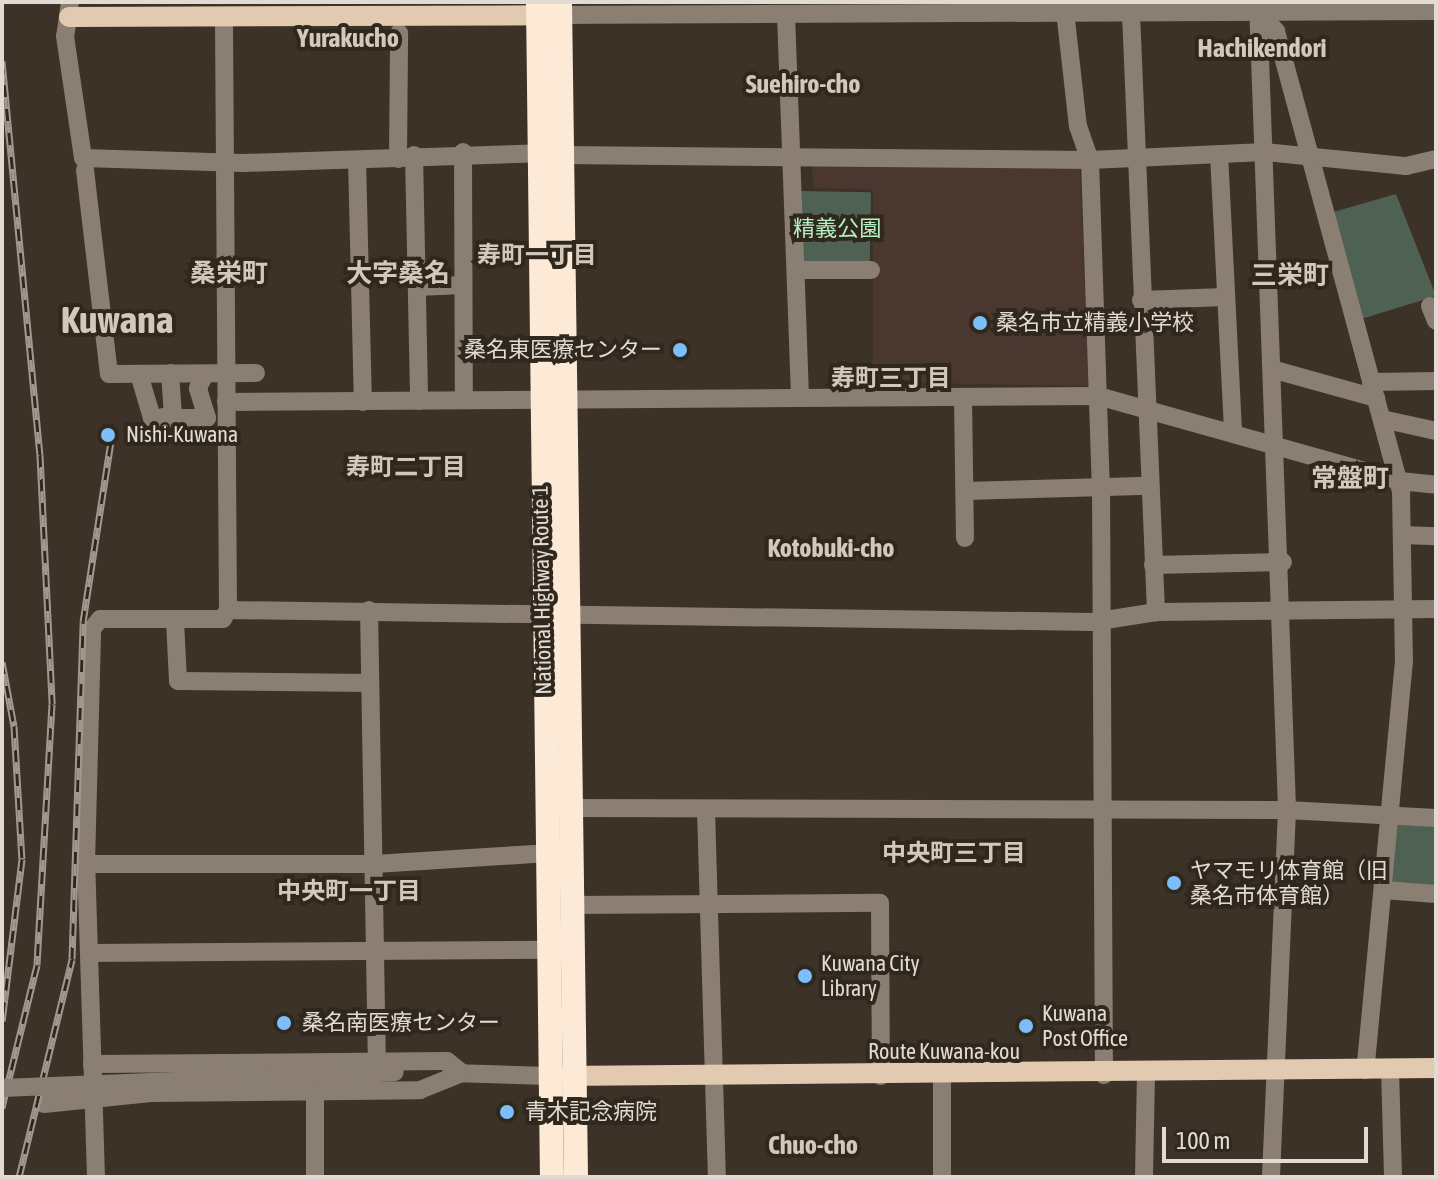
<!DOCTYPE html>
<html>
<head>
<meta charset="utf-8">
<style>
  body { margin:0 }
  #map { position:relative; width:1438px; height:1179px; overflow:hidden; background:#3c3227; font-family:"Asap Condensed","Noto Sans JP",sans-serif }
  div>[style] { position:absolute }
  .education>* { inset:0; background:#4a3730 }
  .green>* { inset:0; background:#4e6153; transform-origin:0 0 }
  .minor>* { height:18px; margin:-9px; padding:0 9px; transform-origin:9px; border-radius:9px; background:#8b7f73 }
  .major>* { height:20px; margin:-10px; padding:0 10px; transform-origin:10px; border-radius:10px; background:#e2cab0 }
  .highway>* { height:24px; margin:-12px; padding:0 12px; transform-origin:12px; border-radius:12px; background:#fcead7 }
  .rail>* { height:7px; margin-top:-3.5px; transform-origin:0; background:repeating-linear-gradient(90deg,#31281d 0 12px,#a19990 0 24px); box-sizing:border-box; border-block:2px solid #a19990 }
  .minor-bridge>* { height:18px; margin:-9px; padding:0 9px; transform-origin:9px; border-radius:9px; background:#8b7f73 }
  .dots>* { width:22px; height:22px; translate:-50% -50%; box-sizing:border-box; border:4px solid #31281d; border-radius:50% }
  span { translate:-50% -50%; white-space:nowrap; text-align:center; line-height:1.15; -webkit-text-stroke:8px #31281d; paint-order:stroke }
  .park-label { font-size:22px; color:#b5efc4 }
  .poi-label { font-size:22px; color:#e2dbd4 }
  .left { translate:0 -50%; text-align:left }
  .right { translate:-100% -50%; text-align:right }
  .street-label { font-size:22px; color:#e2dbd4 }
  .neighbourhood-label { font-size:24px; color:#d4c8ba; font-weight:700 }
  .quarter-label { font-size:26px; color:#d4c8ba; font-weight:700 }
  .town-label { font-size:38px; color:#d4c8ba; font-weight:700 }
  .frame { position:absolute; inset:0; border:4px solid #e2dbd4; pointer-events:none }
  .scale { position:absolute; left:1162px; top:1127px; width:206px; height:36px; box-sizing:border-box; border:4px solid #e2dbd4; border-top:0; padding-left:10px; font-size:24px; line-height:28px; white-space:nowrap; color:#e2dbd4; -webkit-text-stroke:6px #31281d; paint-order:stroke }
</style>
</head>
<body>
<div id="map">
  <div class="education">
    <i style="clip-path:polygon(812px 165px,1080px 169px,1089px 386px,873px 382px,873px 189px,813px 188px)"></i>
  </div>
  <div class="green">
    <i style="left:801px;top:191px;width:70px;height:76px;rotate:1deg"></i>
    <i style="clip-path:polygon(1396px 194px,1436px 296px,1358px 320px,1330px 213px)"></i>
    <i style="clip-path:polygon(1397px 820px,1436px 824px,1436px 889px,1391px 885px)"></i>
  </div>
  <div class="minor">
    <i style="left:70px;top:2px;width:34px;rotate:98deg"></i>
    <i style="left:65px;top:36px;width:123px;rotate:81.6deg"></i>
    <i style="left:83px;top:158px;width:160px;rotate:1.8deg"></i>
    <i style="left:243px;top:163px;width:297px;rotate:-1.9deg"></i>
    <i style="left:1064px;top:2px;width:125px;rotate:83.6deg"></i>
    <i style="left:1078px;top:126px;width:36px;rotate:71deg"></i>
    <i style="left:1090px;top:160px;width:326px;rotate:88.1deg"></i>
    <i style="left:1101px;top:486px;width:589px;rotate:89.71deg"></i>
    <i style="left:1258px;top:2px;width:809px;rotate:87.94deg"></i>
    <i style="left:1287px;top:810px;width:367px;rotate:92.5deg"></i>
    <i style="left:1258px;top:11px;width:27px;rotate:48deg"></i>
    <i style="left:1276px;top:31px;width:478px;rotate:74.8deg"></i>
    <i style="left:1401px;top:492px;width:169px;rotate:89deg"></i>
    <i style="left:1404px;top:661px;width:411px;rotate:95.4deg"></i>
    <i style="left:1131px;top:13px;width:600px;rotate:87.61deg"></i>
    <i style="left:786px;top:14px;width:384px;rotate:87.9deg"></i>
    <i style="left:549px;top:15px;width:887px;rotate:-0.26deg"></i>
    <i style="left:463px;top:152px;width:248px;rotate:89.8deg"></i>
    <i style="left:1219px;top:154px;width:277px;rotate:87.1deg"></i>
    <i style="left:414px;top:155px;width:246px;rotate:88.8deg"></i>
    <i style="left:562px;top:155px;width:528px;rotate:0.54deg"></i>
    <i style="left:1090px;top:160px;width:175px;rotate:-2.6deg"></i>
    <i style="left:1265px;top:152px;width:142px;rotate:5.7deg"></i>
    <i style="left:1406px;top:166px;width:31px;rotate:-13deg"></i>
    <i style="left:398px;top:159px;width:126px;rotate:-89.5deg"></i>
    <i style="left:357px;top:160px;width:242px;rotate:88.6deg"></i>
    <i style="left:85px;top:170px;width:205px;rotate:83.3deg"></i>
    <i style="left:109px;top:374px;width:147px;rotate:-0.4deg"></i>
    <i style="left:798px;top:270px;width:73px"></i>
    <i style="left:417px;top:287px;width:46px;rotate:-2.5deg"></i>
    <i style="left:1141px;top:300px;width:85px;rotate:-2deg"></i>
    <i style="left:1430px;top:306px;width:16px;rotate:68deg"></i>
    <i style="left:1275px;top:370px;width:105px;rotate:15.5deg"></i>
    <i style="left:139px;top:374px;width:46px;rotate:73.5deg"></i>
    <i style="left:152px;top:418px;width:55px"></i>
    <i style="left:207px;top:418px;width:31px;rotate:-107deg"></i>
    <i style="left:198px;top:388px;width:16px;rotate:-63deg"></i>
    <i style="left:1371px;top:382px;width:65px;rotate:-0.9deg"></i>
    <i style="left:963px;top:397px;width:141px;rotate:89.2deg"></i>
    <i style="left:226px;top:402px;width:872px;rotate:-0.39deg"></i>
    <i style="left:1098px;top:396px;width:314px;rotate:15.7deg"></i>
    <i style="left:1400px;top:481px;width:36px;rotate:6deg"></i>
    <i style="left:163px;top:417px;width:10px;rotate:-6deg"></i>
    <i style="left:173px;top:416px;width:43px;rotate:-94deg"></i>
    <i style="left:1382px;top:419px;width:55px;rotate:12.5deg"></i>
    <i style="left:965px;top:491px;width:184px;rotate:-1.6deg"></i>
    <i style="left:1403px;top:535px;width:33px;rotate:2deg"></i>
    <i style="left:1153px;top:565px;width:130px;rotate:-1.3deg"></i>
    <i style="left:228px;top:610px;width:865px;rotate:0.79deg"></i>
    <i style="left:1093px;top:622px;width:64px;rotate:-9deg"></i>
    <i style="left:1156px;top:612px;width:280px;rotate:-0.6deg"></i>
    <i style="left:369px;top:610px;width:450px;rotate:89deg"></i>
    <i style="left:175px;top:621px;width:60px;rotate:87.1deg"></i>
    <i style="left:178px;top:681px;width:192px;rotate:0.6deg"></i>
    <i style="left:571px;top:808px;width:716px;rotate:0.16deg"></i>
    <i style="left:1287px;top:810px;width:149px;rotate:3.1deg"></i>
    <i style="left:706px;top:810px;width:367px;rotate:88.3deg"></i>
    <i style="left:86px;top:864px;width:289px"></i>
    <i style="left:375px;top:864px;width:173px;rotate:-3.6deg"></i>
    <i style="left:1384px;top:890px;width:52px;rotate:4.4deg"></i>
    <i style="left:570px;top:905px;width:310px;rotate:-0.4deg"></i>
    <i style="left:880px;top:903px;width:173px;rotate:89.7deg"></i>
    <i style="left:90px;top:953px;width:458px;rotate:-0.4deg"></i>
    <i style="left:1390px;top:1069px;width:108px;rotate:88.4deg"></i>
    <i style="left:451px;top:1073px;width:97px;rotate:1.8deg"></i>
    <i style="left:942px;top:1076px;width:101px;rotate:90deg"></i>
    <i style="left:44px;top:1104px;width:107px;rotate:-5.9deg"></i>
    <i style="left:150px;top:1093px;width:270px;rotate:-0.6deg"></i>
    <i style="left:420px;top:1090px;width:45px;rotate:-22deg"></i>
    <i style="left:462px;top:1073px;width:19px;rotate:-141deg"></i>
    <i style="left:447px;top:1061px;width:355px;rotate:179.5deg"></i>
    <i style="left:96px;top:1177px;width:313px;rotate:-91.8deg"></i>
    <i style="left:86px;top:864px;width:235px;rotate:-88.5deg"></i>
    <i style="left:92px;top:629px;width:13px;rotate:-51deg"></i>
    <i style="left:100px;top:619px;width:123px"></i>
    <i style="left:223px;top:619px;width:10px;rotate:-61deg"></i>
    <i style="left:228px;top:610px;width:593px;rotate:-90.39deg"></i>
    <i style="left:315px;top:1177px;width:84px;rotate:-90deg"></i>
    <i style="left:1144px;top:1177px;width:102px;rotate:-88.9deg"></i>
  </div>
  <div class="major">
    <i style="left:69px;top:17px;width:469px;rotate:-0.2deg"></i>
    <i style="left:560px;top:1076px;width:876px;rotate:-0.52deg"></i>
  </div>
  <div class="highway">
    <i style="left:538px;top:2px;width:1175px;rotate:89.32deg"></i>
    <i style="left:560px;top:2px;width:1175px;rotate:89.22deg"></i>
  </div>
  <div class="rail">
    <i style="left:2px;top:61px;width:396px;rotate:84.5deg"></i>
    <i style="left:40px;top:455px;width:249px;rotate:87.2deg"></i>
    <i style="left:52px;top:704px;width:261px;rotate:93.3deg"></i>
    <i style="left:37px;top:965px;width:147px;rotate:103.8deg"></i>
    <i style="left:2px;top:662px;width:65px;rotate:79.4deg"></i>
    <i style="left:14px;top:726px;width:133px;rotate:86.6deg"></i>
    <i style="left:22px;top:859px;width:163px;rotate:97deg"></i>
    <i style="left:19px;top:1177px;width:224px;rotate:-76.3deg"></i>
    <i style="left:72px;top:959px;width:337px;rotate:-88.1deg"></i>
    <i style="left:83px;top:622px;width:189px;rotate:-81.2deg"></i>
  </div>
  <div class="minor-bridge">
    <i style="left:2px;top:1088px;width:393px;rotate:-2.3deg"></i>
  </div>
  <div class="dots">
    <i style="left:980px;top:323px;background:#7cbef9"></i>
    <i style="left:680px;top:350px;background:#7cbef9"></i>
    <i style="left:108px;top:435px;background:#7cbef9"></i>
    <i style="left:1174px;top:883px;background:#7cbef9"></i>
    <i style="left:805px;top:976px;background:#7cbef9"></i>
    <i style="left:284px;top:1023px;background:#7cbef9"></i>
    <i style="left:1026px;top:1026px;background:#7cbef9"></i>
    <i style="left:507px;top:1112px;background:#7cbef9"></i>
  </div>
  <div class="park-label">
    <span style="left:837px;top:229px">精義公園</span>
  </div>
  <div class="poi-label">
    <span class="left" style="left:996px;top:323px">桑名市立精義小学校</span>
    <span class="right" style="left:662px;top:350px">桑名東医療センター</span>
    <span class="left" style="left:126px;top:435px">Nishi-Kuwana</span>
    <span class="left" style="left:1190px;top:883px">ヤマモリ体育館（旧<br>桑名市体育館）</span>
    <span class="left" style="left:821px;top:976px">Kuwana City<br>Library</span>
    <span class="left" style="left:1042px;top:1026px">Kuwana<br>Post Office</span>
    <span class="left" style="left:302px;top:1023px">桑名南医療センター</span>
    <span class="left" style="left:525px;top:1112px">青木記念病院</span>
  </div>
  <div class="street-label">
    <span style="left:542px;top:590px;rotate:-91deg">National Highway Route 1</span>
    <span style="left:944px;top:1052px">Route Kuwana-kou</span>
  </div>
  <div class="neighbourhood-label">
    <span style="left:537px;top:255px">寿町一丁目</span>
    <span style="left:891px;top:378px">寿町三丁目</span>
    <span style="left:406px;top:467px">寿町二丁目</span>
    <span style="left:954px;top:853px">中央町三丁目</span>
    <span style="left:349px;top:891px">中央町一丁目</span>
  </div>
  <div class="quarter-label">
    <span style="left:348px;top:39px">Yurakucho</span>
    <span style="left:1262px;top:49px">Hachikendori</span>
    <span style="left:803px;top:85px">Suehiro-cho</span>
    <span style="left:229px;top:274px">桑栄町</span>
    <span style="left:398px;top:274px">大字桑名</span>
    <span style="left:1290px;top:276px">三栄町</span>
    <span style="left:1350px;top:479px">常盤町</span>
    <span style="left:831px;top:549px">Kotobuki-cho</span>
    <span style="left:813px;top:1146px">Chuo-cho</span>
  </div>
  <div class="town-label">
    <span style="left:117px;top:320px">Kuwana</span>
  </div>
  <div class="frame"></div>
  <div class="scale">100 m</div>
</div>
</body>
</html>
